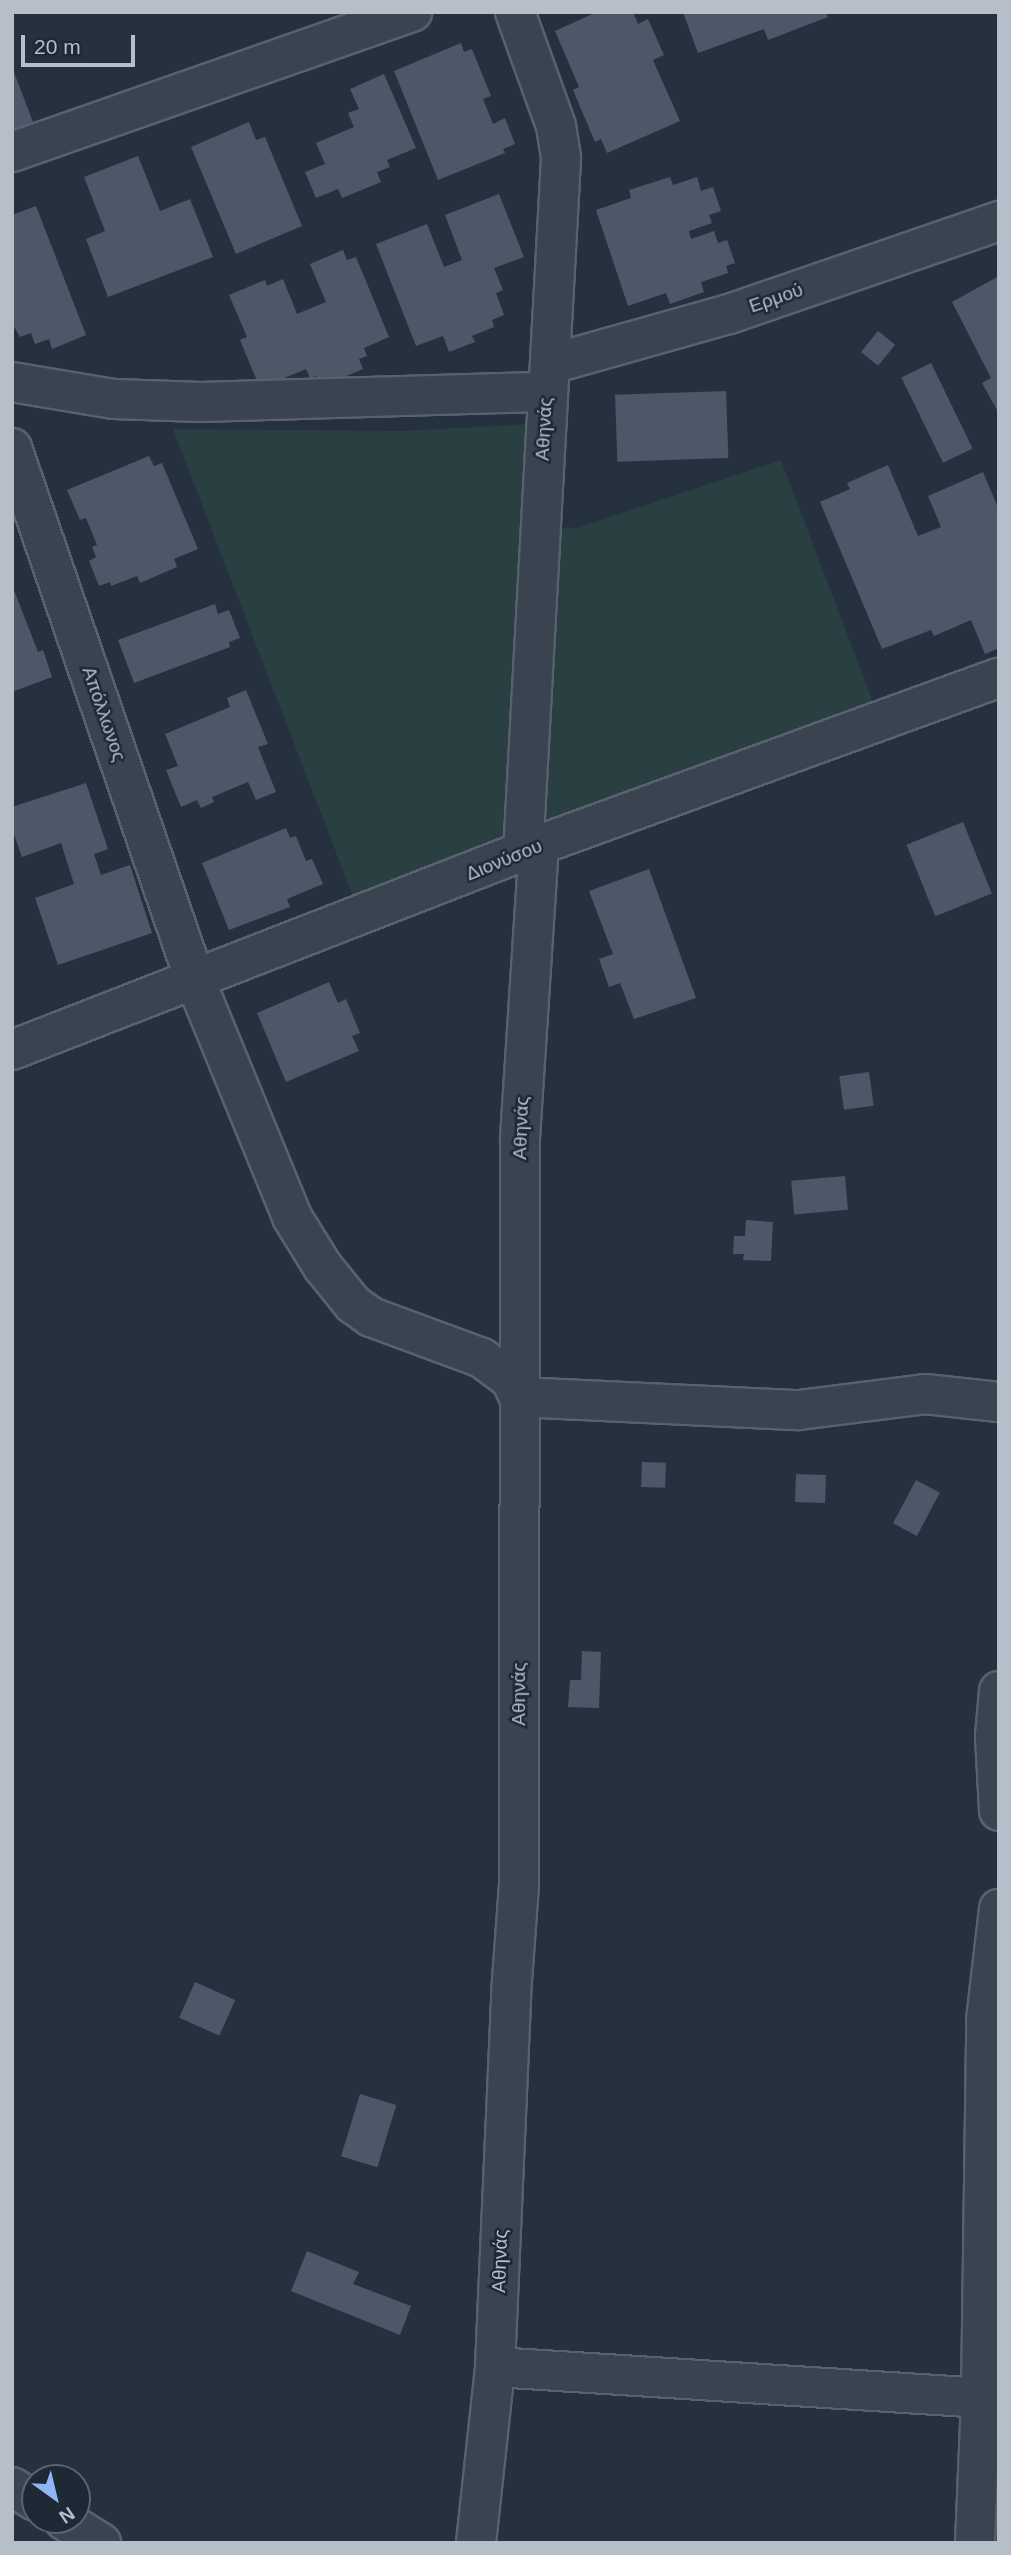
<!DOCTYPE html>
<html>
<head>
<meta charset="utf-8">
<style>
  body { margin:0 }
  #map { position:relative; width:1011px; height:2555px; overflow:hidden; background:#263140; font-family:Arial,sans-serif }
  div>[style] { position:absolute }
  .green>* { inset:0; background:#293f42 }
  .building>* { inset:0; background:#4c5868; transform-origin:0 0 }
  .roads { filter:drop-shadow(2px 0 #58616d) drop-shadow(-2px 0 #58616d) drop-shadow(0 2px #58616d) drop-shadow(0 -2px #58616d) }
  .minor>* { height:38px; margin:-19px; padding:0 19px; transform-origin:19px; border-radius:19px; background:#3a4350 }
  span { translate:-50% -50%; white-space:nowrap; text-align:center; line-height:1.15; -webkit-text-stroke:5px #1f2835; paint-order:stroke }
  .street-label { font-size:19px; color:#b6beca }
  .frame { position:absolute; inset:0; border:14px solid #b6beca; pointer-events:none }
  .north { position:absolute; left:21px; top:2464px; width:70px; height:70px; box-sizing:border-box; background:#1f2835; border:2px solid #5b6471; border-radius:50%; rotate:146deg; font-size:19px; font-weight:700; line-height:28px; text-align:center; color:#b6beca }
  .north::after { content:''; display:block; margin:auto; width:24px; height:32px; background:#90b6f6; clip-path:polygon(50% 0,100% 100%,50% 72%,0 100%) }
  .scale { position:absolute; left:21px; top:35px; width:114px; height:32px; box-sizing:border-box; border:4px solid #b6beca; border-top:0; padding-left:9px; font-size:21px; line-height:24px; white-space:nowrap; color:#b6beca; -webkit-text-stroke:5px #1f2835; paint-order:stroke }
</style>
</head>
<body>
<div id="map">
  <div class="green">
    <i style="clip-path:polygon(532px 424px,529px 526px,577px 528px,781px 460px,874px 705px,354px 899px,173px 429px,402px 431px)"></i>
  </div>
  <div class="building">
    <i style="clip-path:polygon(597px 12px,633px 12px,638px 24px,648px 19px,664px 55px,653px 60px,680px 121px,607px 153px,601px 139px,595px 142px,573px 90px,579px 87px,555px 31px)"></i>
    <i style="clip-path:polygon(683px 12px,826px 12px,828px 17px,768px 40px,764px 29px,698px 53px)"></i>
    <i style="clip-path:polygon(461px 43px,464px 52px,472px 49px,491px 96px,483px 99px,493px 124px,505px 118px,515px 144px,503px 149px,505px 153px,438px 180px,394px 71px)"></i>
    <i style="clip-path:polygon(12px 67px,33px 122px,12px 130px)"></i>
    <i style="clip-path:polygon(384px 74px,416px 148px,387px 160px,390px 167px,377px 172px,381px 182px,342px 198px,338px 189px,316px 198px,305px 172px,325px 164px,316px 143px,354px 127px,348px 113px,359px 109px,350px 89px)"></i>
    <i style="clip-path:polygon(249px 122px,256px 140px,265px 137px,302px 226px,236px 254px,191px 147px)"></i>
    <i style="clip-path:polygon(138px 156px,160px 211px,190px 199px,213px 257px,108px 297px,86px 239px,105px 231px,84px 177px)"></i>
    <i style="clip-path:polygon(670px 177px,673px 185px,697px 177px,701px 191px,713px 187px,721px 211px,709px 215px,712px 223px,689px 231px,691px 239px,714px 231px,718px 243px,727px 240px,735px 263px,726px 266px,728px 273px,701px 282px,704px 292px,670px 304px,666px 293px,628px 306px,596px 210px,631px 198px,629px 190px)"></i>
    <i style="clip-path:polygon(499px 194px,524px 257px,494px 268px,503px 290px,496px 293px,504px 315px,492px 320px,494px 327px,472px 336px,475px 342px,449px 352px,443px 336px,416px 346px,376px 244px,427px 224px,444px 267px,462px 260px,445px 215px)"></i>
    <i style="clip-path:polygon(36px 206px,86px 335px,52px 349px,49px 339px,35px 344px,31px 333px,20px 337px,12px 323px,12px 215px)"></i>
    <i style="clip-path:polygon(343px 250px,347px 260px,356px 257px,389px 337px,364px 348px,367px 356px,359px 359px,363px 369px,320px 387px,316px 376px,310px 378px,306px 369px,260px 388px,240px 340px,247px 337px,229px 295px,265px 280px,267px 286px,283px 279px,297px 314px,326px 302px,310px 264px)"></i>
    <i style="clip-path:polygon(999px 276px,999px 409px,997px 410px,982px 383px,991px 378px,952px 302px)"></i>
    <i style="left:878px;top:331px;width:22px;height:27px;rotate:39deg"></i>
    <i style="left:931px;top:363px;width:95px;height:33px;rotate:64deg"></i>
    <i style="left:726px;top:391px;width:67px;height:111px;rotate:88deg"></i>
    <i style="clip-path:polygon(149px 456px,154px 466px,162px 463px,198px 549px,174px 559px,177px 567px,140px 583px,137px 576px,111px 586px,110px 582px,99px 586px,89px 561px,96px 557px,92px 547px,97px 545px,86px 518px,80px 520px,67px 490px)"></i>
    <i style="clip-path:polygon(888px 465px,918px 536px,941px 527px,928px 496px,983px 472px,999px 510px,999px 648px,985px 654px,971px 620px,934px 636px,931px 630px,882px 649px,820px 502px,850px 489px,847px 483px)"></i>
    <i style="clip-path:polygon(12px 585px,38px 652px,43px 650px,52px 677px,12px 692px)"></i>
    <i style="clip-path:polygon(215px 604px,218px 614px,229px 610px,240px 638px,229px 642px,230px 647px,134px 683px,118px 640px)"></i>
    <i style="clip-path:polygon(246px 690px,268px 744px,258px 747px,276px 792px,256px 800px,248px 782px,212px 797px,214px 802px,201px 808px,197px 800px,181px 807px,166px 770px,178px 766px,165px 734px,230px 707px,227px 698px)"></i>
    <i style="clip-path:polygon(86px 783px,108px 849px,94px 854px,101px 875px,130px 865px,152px 933px,58px 965px,35px 898px,74px 884px,61px 843px,22px 857px,12px 829px,12px 807px)"></i>
    <i style="left:963px;top:822px;width:77px;height:61px;rotate:68deg"></i>
    <i style="clip-path:polygon(286px 828px,290px 838px,296px 836px,306px 861px,312px 859px,323px 884px,287px 899px,290px 907px,229px 930px,202px 863px)"></i>
    <i style="clip-path:polygon(649px 869px,696px 998px,634px 1019px,620px 983px,609px 987px,599px 959px,613px 954px,589px 891px)"></i>
    <i style="clip-path:polygon(329px 982px,338px 1003px,346px 999px,360px 1033px,352px 1036px,359px 1051px,286px 1082px,257px 1013px)"></i>
    <i style="left:869px;top:1072px;width:34px;height:30px;rotate:82deg"></i>
    <i style="left:845px;top:1176px;width:34px;height:54px;rotate:85deg"></i>
    <i style="clip-path:polygon(746px 1220px,773px 1222px,771px 1261px,743px 1260px,744px 1254px,733px 1254px,734px 1236px,745px 1236px)"></i>
    <i style="left:642px;top:1462px;width:24px;height:25px;rotate:2deg"></i>
    <i style="left:796px;top:1474px;width:30px;height:28px;rotate:2deg"></i>
    <i style="left:916px;top:1480px;width:27px;height:49px;rotate:28deg"></i>
    <i style="clip-path:polygon(582px 1651px,601px 1652px,599px 1708px,568px 1707px,570px 1680px,581px 1680px)"></i>
    <i style="left:195px;top:1982px;width:44px;height:39px;rotate:24deg"></i>
    <i style="left:360px;top:2094px;width:38px;height:65px;rotate:17deg"></i>
    <i style="clip-path:polygon(307px 2251px,359px 2272px,353px 2284px,411px 2306px,400px 2335px,291px 2291px)"></i>
  </div>
  <div class="roads">
    <div class="minor">
      <i style="left:515px;top:12px;width:121px;rotate:70.2deg"></i>
      <i style="left:556px;top:126px;width:33px;rotate:81deg"></i>
      <i style="left:561px;top:159px;width:696px;rotate:93.13deg"></i>
      <i style="left:12px;top:152px;width:424px;rotate:-19.3deg"></i>
      <i style="left:551px;top:364px;width:185px;rotate:-15.7deg"></i>
      <i style="left:729px;top:314px;width:286px;rotate:-19deg"></i>
      <i style="left:12px;top:382px;width:103px;rotate:9.5deg"></i>
      <i style="left:114px;top:399px;width:87px;rotate:2deg"></i>
      <i style="left:201px;top:402px;width:345px;rotate:-1.7deg"></i>
      <i style="left:12px;top:448px;width:563px;rotate:71.02deg"></i>
      <i style="left:195px;top:980px;width:256px;rotate:67.7deg"></i>
      <i style="left:292px;top:1217px;width:59px;rotate:58.2deg"></i>
      <i style="left:323px;top:1267px;width:48px;rotate:51deg"></i>
      <i style="left:353px;top:1304px;width:22px;rotate:36deg"></i>
      <i style="left:371px;top:1317px;width:118px;rotate:20.3deg"></i>
      <i style="left:482px;top:1358px;width:36px;rotate:37deg"></i>
      <i style="left:511px;top:1380px;width:19px;rotate:65deg"></i>
      <i style="left:519px;top:1397px;width:280px;rotate:2.7deg"></i>
      <i style="left:799px;top:1410px;width:127px;rotate:-7.2deg"></i>
      <i style="left:925px;top:1394px;width:74px;rotate:6.2deg"></i>
      <i style="left:12px;top:1050px;width:565px;rotate:-21.26deg"></i>
      <i style="left:539px;top:845px;width:489px;rotate:-20deg"></i>
      <i style="left:999px;top:1691px;width:45px;rotate:95.1deg"></i>
      <i style="left:995px;top:1736px;width:75px;rotate:86.9deg"></i>
      <i style="left:495px;top:2367px;width:505px;rotate:3.63deg"></i>
      <i style="left:12px;top:2487px;width:27px;rotate:31deg"></i>
      <i style="left:64px;top:2520px;width:44px;rotate:31.9deg"></i>
      <i style="left:476px;top:2543px;width:177px;rotate:-83.8deg"></i>
      <i style="left:495px;top:2367px;width:373px;rotate:-87.5deg"></i>
      <i style="left:511px;top:1994px;width:110px;rotate:-85.8deg"></i>
      <i style="left:519px;top:1884px;width:746px;rotate:-89.92deg"></i>
      <i style="left:520px;top:1138px;width:294px;rotate:-86.3deg"></i>
      <i style="left:975px;top:2543px;width:146px;rotate:-87.6deg"></i>
      <i style="left:981px;top:2397px;width:377px;rotate:-89.2deg"></i>
      <i style="left:986px;top:2020px;width:112px;rotate:-83.3deg"></i>
    </div>
  </div>
  <div class="street-label">
    <span style="left:776px;top:298px;rotate:-19deg">Ερμού</span>
    <span style="left:544px;top:429px;rotate:-87deg">Αθηνάς</span>
    <span style="left:104px;top:714px;rotate:71deg">Απόλλωνος</span>
    <span style="left:504px;top:860px;rotate:-22deg">Διονύσου</span>
    <span style="left:521px;top:1128px;rotate:-88deg">Αθηνάς</span>
    <span style="left:519px;top:1694px;rotate:-90deg">Αθηνάς</span>
    <span style="left:500px;top:2261px;rotate:-88deg">Αθηνάς</span>
  </div>
  <div class="frame"></div>
  <div class="north">N</div>
  <div class="scale">20 m</div>
</div>
</body>
</html>
